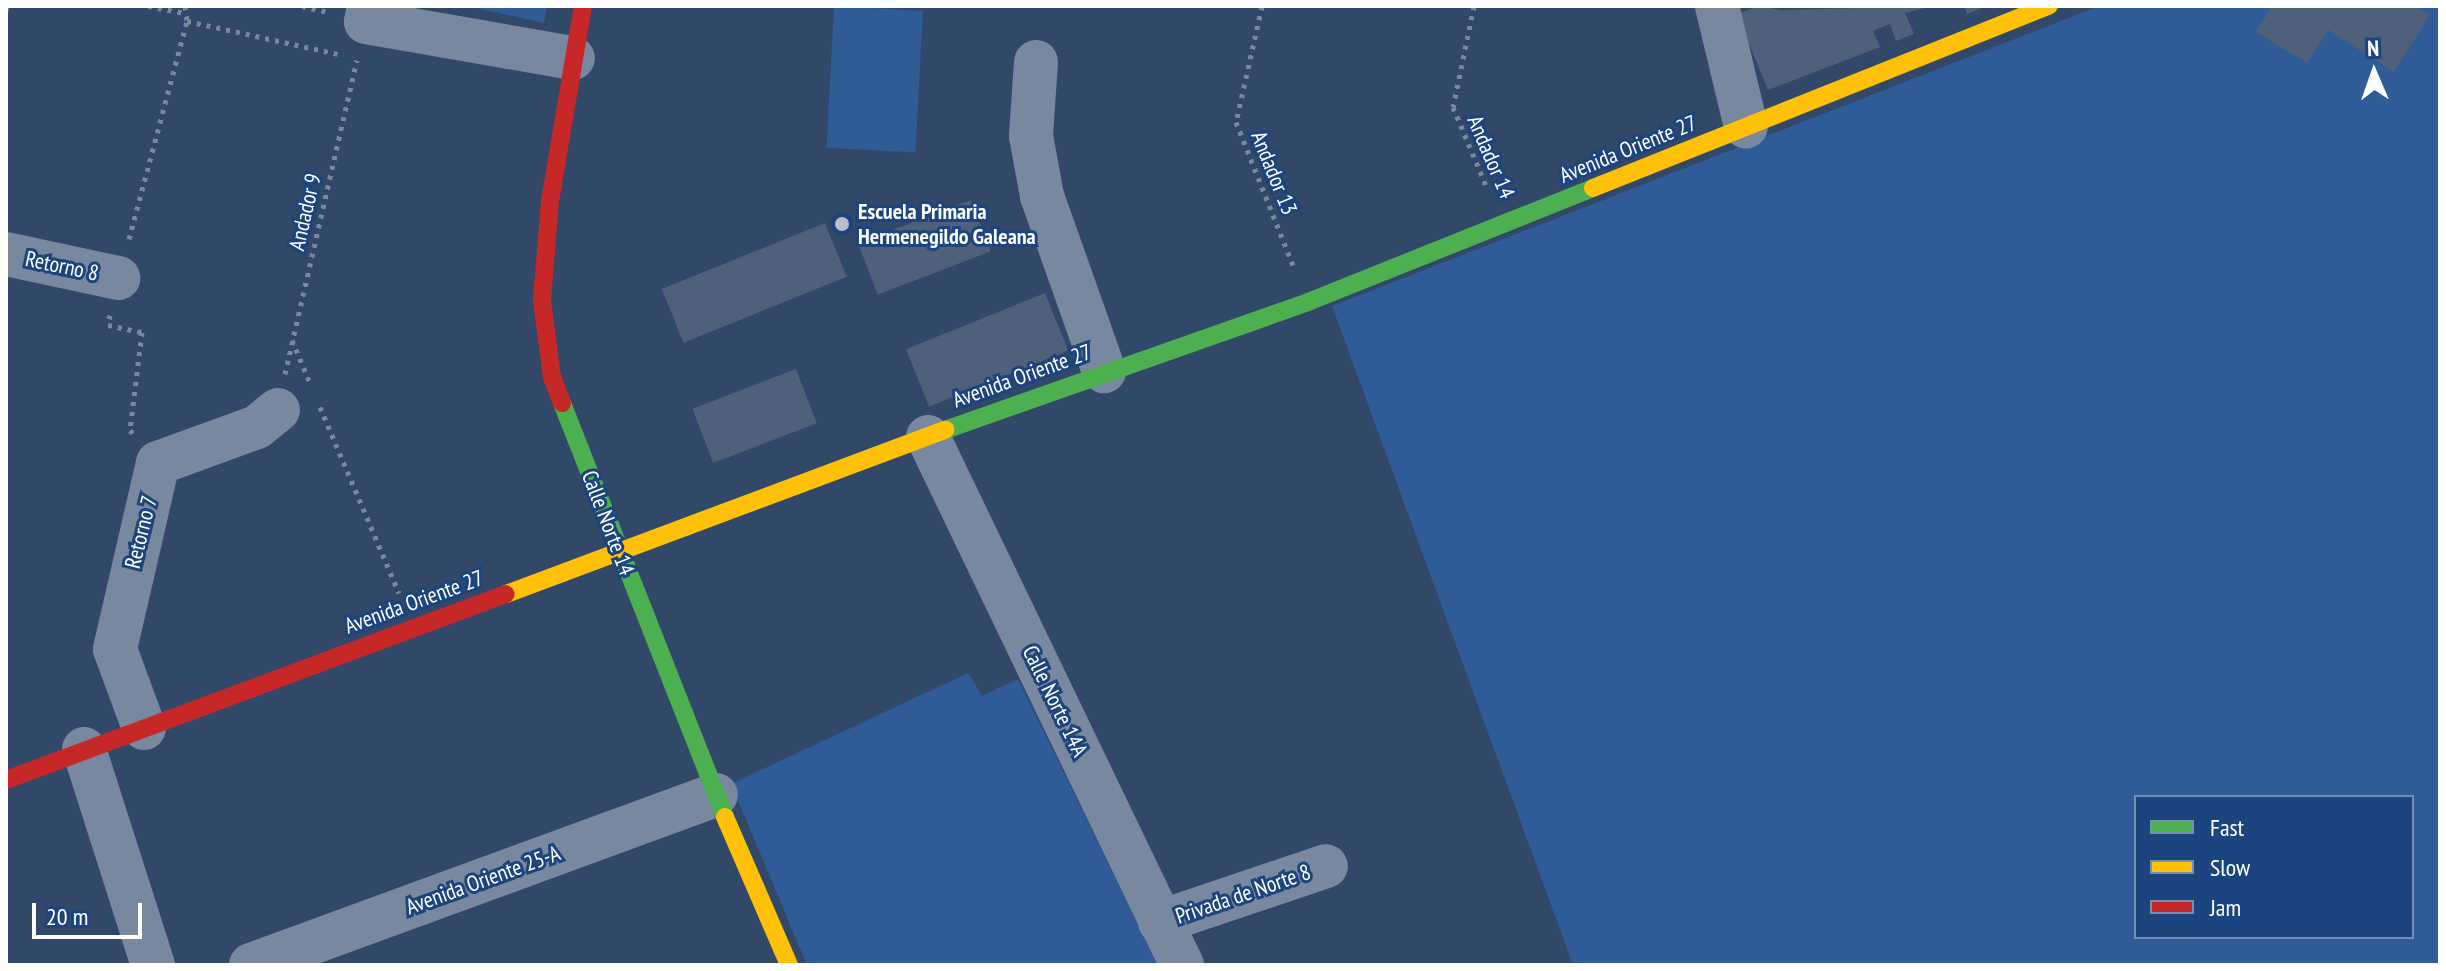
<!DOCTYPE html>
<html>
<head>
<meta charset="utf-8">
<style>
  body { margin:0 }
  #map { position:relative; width:2446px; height:971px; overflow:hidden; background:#324869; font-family:"PT Sans Narrow",sans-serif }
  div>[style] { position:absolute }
  .green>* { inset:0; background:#2f5b97; transform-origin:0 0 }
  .building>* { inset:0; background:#4e607a; transform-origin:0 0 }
  .path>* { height:5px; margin-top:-2.5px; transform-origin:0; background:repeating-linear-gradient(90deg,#78889f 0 4px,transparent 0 10px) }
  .street>* { height:44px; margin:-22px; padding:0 22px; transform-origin:22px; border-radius:22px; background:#78889f }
  .fast>* { height:18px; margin:-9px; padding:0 9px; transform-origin:9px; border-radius:9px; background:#4caf50 }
  .slow>* { height:18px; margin:-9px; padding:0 9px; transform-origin:9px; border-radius:9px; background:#ffc107 }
  .jam>* { height:18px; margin:-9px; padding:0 9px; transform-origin:9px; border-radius:9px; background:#c62828 }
  .dots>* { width:22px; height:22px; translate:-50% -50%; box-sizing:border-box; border:4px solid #1c447f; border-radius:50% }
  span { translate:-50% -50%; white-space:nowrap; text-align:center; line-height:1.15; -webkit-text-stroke:6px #1c447f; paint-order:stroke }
  .street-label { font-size:22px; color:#fff }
  .poi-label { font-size:22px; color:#fff; font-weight:700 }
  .left { translate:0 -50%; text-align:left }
  .frame { position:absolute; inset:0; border:8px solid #fff; pointer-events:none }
  .legend { position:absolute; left:2134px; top:795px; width:280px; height:144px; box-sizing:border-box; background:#1c447f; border:2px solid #778fb2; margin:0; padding:10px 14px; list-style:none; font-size:24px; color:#fff }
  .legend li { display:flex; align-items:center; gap:16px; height:40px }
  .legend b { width:40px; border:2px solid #778fb2 }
  .north { position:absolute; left:2334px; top:32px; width:80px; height:80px; -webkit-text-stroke:6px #1c447f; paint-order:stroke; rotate:358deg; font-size:22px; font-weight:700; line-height:32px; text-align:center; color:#fff }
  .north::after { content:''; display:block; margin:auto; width:28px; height:36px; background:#fff; clip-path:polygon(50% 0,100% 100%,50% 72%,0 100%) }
  .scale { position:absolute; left:32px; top:903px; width:110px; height:36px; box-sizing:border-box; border:4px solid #fff; border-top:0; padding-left:10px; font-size:24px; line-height:28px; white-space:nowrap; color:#fff; -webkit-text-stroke:6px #1c447f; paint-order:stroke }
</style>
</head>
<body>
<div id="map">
  <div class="green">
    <i style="clip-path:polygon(468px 6px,547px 6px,544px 23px)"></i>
    <i style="left:834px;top:6px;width:89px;height:142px;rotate:3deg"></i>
    <i style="clip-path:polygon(evenodd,2099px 6px,2440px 6px,2440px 965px,1573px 965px,1332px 306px,2099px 6px,2136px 797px,2412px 797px,2412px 937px,2136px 937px,2136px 797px)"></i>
    <i style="clip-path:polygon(968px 673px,982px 696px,1018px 679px,1158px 965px,807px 965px,731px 784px)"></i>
  </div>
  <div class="building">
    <i style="clip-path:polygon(1758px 6px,1782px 10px,1933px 6px,1905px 13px,1914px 34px,1896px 41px,1890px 24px,1873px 31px,1880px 47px,1768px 90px,1737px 14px)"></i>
    <i style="clip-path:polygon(1964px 6px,1986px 6px,1967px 14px)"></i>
    <i style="clip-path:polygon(2272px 6px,2416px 6px,2430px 15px,2394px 72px,2328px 30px,2307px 63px,2256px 32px)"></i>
    <i style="left:971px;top:200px;width:55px;height:121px;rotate:69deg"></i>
    <i style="left:825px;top:223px;width:58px;height:176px;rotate:68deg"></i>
    <i style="left:1045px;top:293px;width:62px;height:150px;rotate:68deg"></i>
    <i style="left:796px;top:369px;width:58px;height:111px;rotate:69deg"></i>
  </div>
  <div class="path">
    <i style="left:148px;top:6px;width:37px;rotate:11deg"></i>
    <i style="left:185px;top:6px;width:15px;rotate:82deg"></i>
    <i style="left:187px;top:21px;width:160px;rotate:12.3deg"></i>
    <i style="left:302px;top:6px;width:27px;rotate:13deg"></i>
    <i style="left:1262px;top:6px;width:119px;rotate:102.6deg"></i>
    <i style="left:1236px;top:122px;width:157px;rotate:68.3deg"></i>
    <i style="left:1474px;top:6px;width:103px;rotate:101.7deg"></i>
    <i style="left:1453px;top:107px;width:88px;rotate:67.2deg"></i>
    <i style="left:6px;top:11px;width:5px;rotate:-79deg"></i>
    <i style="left:129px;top:239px;width:226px;rotate:-75.1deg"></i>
    <i style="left:110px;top:315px;width:10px;rotate:101deg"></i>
    <i style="left:108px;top:325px;width:35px;rotate:12deg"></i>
    <i style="left:142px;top:332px;width:99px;rotate:97deg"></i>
    <i style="left:130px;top:430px;width:6px;rotate:51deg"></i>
    <i style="left:292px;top:340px;width:47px;rotate:67.3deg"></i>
    <i style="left:285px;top:374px;width:322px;rotate:-77.1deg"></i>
    <i style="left:320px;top:407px;width:202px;rotate:67deg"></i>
  </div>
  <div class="street">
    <i style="left:369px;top:6px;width:16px;rotate:101deg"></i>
    <i style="left:366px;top:22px;width:210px;rotate:9.9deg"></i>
    <i style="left:1717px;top:6px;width:124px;rotate:76.5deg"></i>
    <i style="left:1036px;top:62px;width:74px;rotate:93.9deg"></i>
    <i style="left:1031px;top:136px;width:61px;rotate:79.6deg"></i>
    <i style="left:1042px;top:196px;width:186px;rotate:70.5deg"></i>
    <i style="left:6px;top:254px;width:115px;rotate:12.1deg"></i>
    <i style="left:928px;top:437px;width:586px;rotate:64.31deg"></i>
    <i style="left:144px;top:728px;width:84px;rotate:-110.2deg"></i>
    <i style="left:115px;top:649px;width:191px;rotate:-77deg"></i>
    <i style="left:158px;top:463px;width:105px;rotate:-20deg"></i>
    <i style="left:257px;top:427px;width:27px;rotate:-39deg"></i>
    <i style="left:84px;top:749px;width:227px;rotate:72.3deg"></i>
    <i style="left:1160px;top:922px;width:175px;rotate:-18.6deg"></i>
    <i style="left:251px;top:965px;width:495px;rotate:-20.1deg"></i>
  </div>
  <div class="fast">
    <i style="left:562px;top:403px;width:445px;rotate:68.5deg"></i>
    <i style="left:945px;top:430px;width:385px;rotate:-19.4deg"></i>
    <i style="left:1308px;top:302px;width:307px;rotate:-21.8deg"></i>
  </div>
  <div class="slow">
    <i style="left:1593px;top:188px;width:491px;rotate:-21.8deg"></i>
    <i style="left:506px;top:594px;width:469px;rotate:-20.5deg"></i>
    <i style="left:725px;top:817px;width:161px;rotate:66.6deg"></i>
  </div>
  <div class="jam">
    <i style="left:562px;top:403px;width:28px;rotate:-111deg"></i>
    <i style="left:552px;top:377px;width:78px;rotate:-97.4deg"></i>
    <i style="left:542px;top:300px;width:99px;rotate:-85.4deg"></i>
    <i style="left:550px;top:201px;width:198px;rotate:-80.4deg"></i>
    <i style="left:6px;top:780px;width:533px;rotate:-20.41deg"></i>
  </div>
  <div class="dots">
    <i style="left:842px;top:224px;background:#b7bfca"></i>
  </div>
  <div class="street-label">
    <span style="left:1628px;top:149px;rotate:-22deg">Avenida Oriente 27</span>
    <span style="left:1491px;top:157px;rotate:67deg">Andador 14</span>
    <span style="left:1274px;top:173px;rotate:68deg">Andador 13</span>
    <span style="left:305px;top:212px;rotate:-77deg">Andador 9</span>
    <span style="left:62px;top:266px;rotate:12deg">Retorno 8</span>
    <span style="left:1022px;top:376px;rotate:-20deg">Avenida Oriente 27</span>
    <span style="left:608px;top:523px;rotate:69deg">Calle Norte 14</span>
    <span style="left:141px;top:532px;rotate:-76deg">Retorno 7</span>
    <span style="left:414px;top:602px;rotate:-20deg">Avenida Oriente 27</span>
    <span style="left:1055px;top:701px;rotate:64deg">Calle Norte 14A</span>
    <span style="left:483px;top:880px;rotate:-20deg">Avenida Oriente 25-A</span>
    <span style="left:1243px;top:894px;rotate:-19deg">Privada de Norte 8</span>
  </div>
  <div class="poi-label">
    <span class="left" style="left:858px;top:224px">Escuela Primaria<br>Hermenegildo Galeana</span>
  </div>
  <div class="frame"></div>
  <ul class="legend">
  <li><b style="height:10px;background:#4caf50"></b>Fast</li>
  <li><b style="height:10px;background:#ffc107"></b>Slow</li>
  <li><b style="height:10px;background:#c62828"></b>Jam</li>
  </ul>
  <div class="north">N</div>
  <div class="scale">20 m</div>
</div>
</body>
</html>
